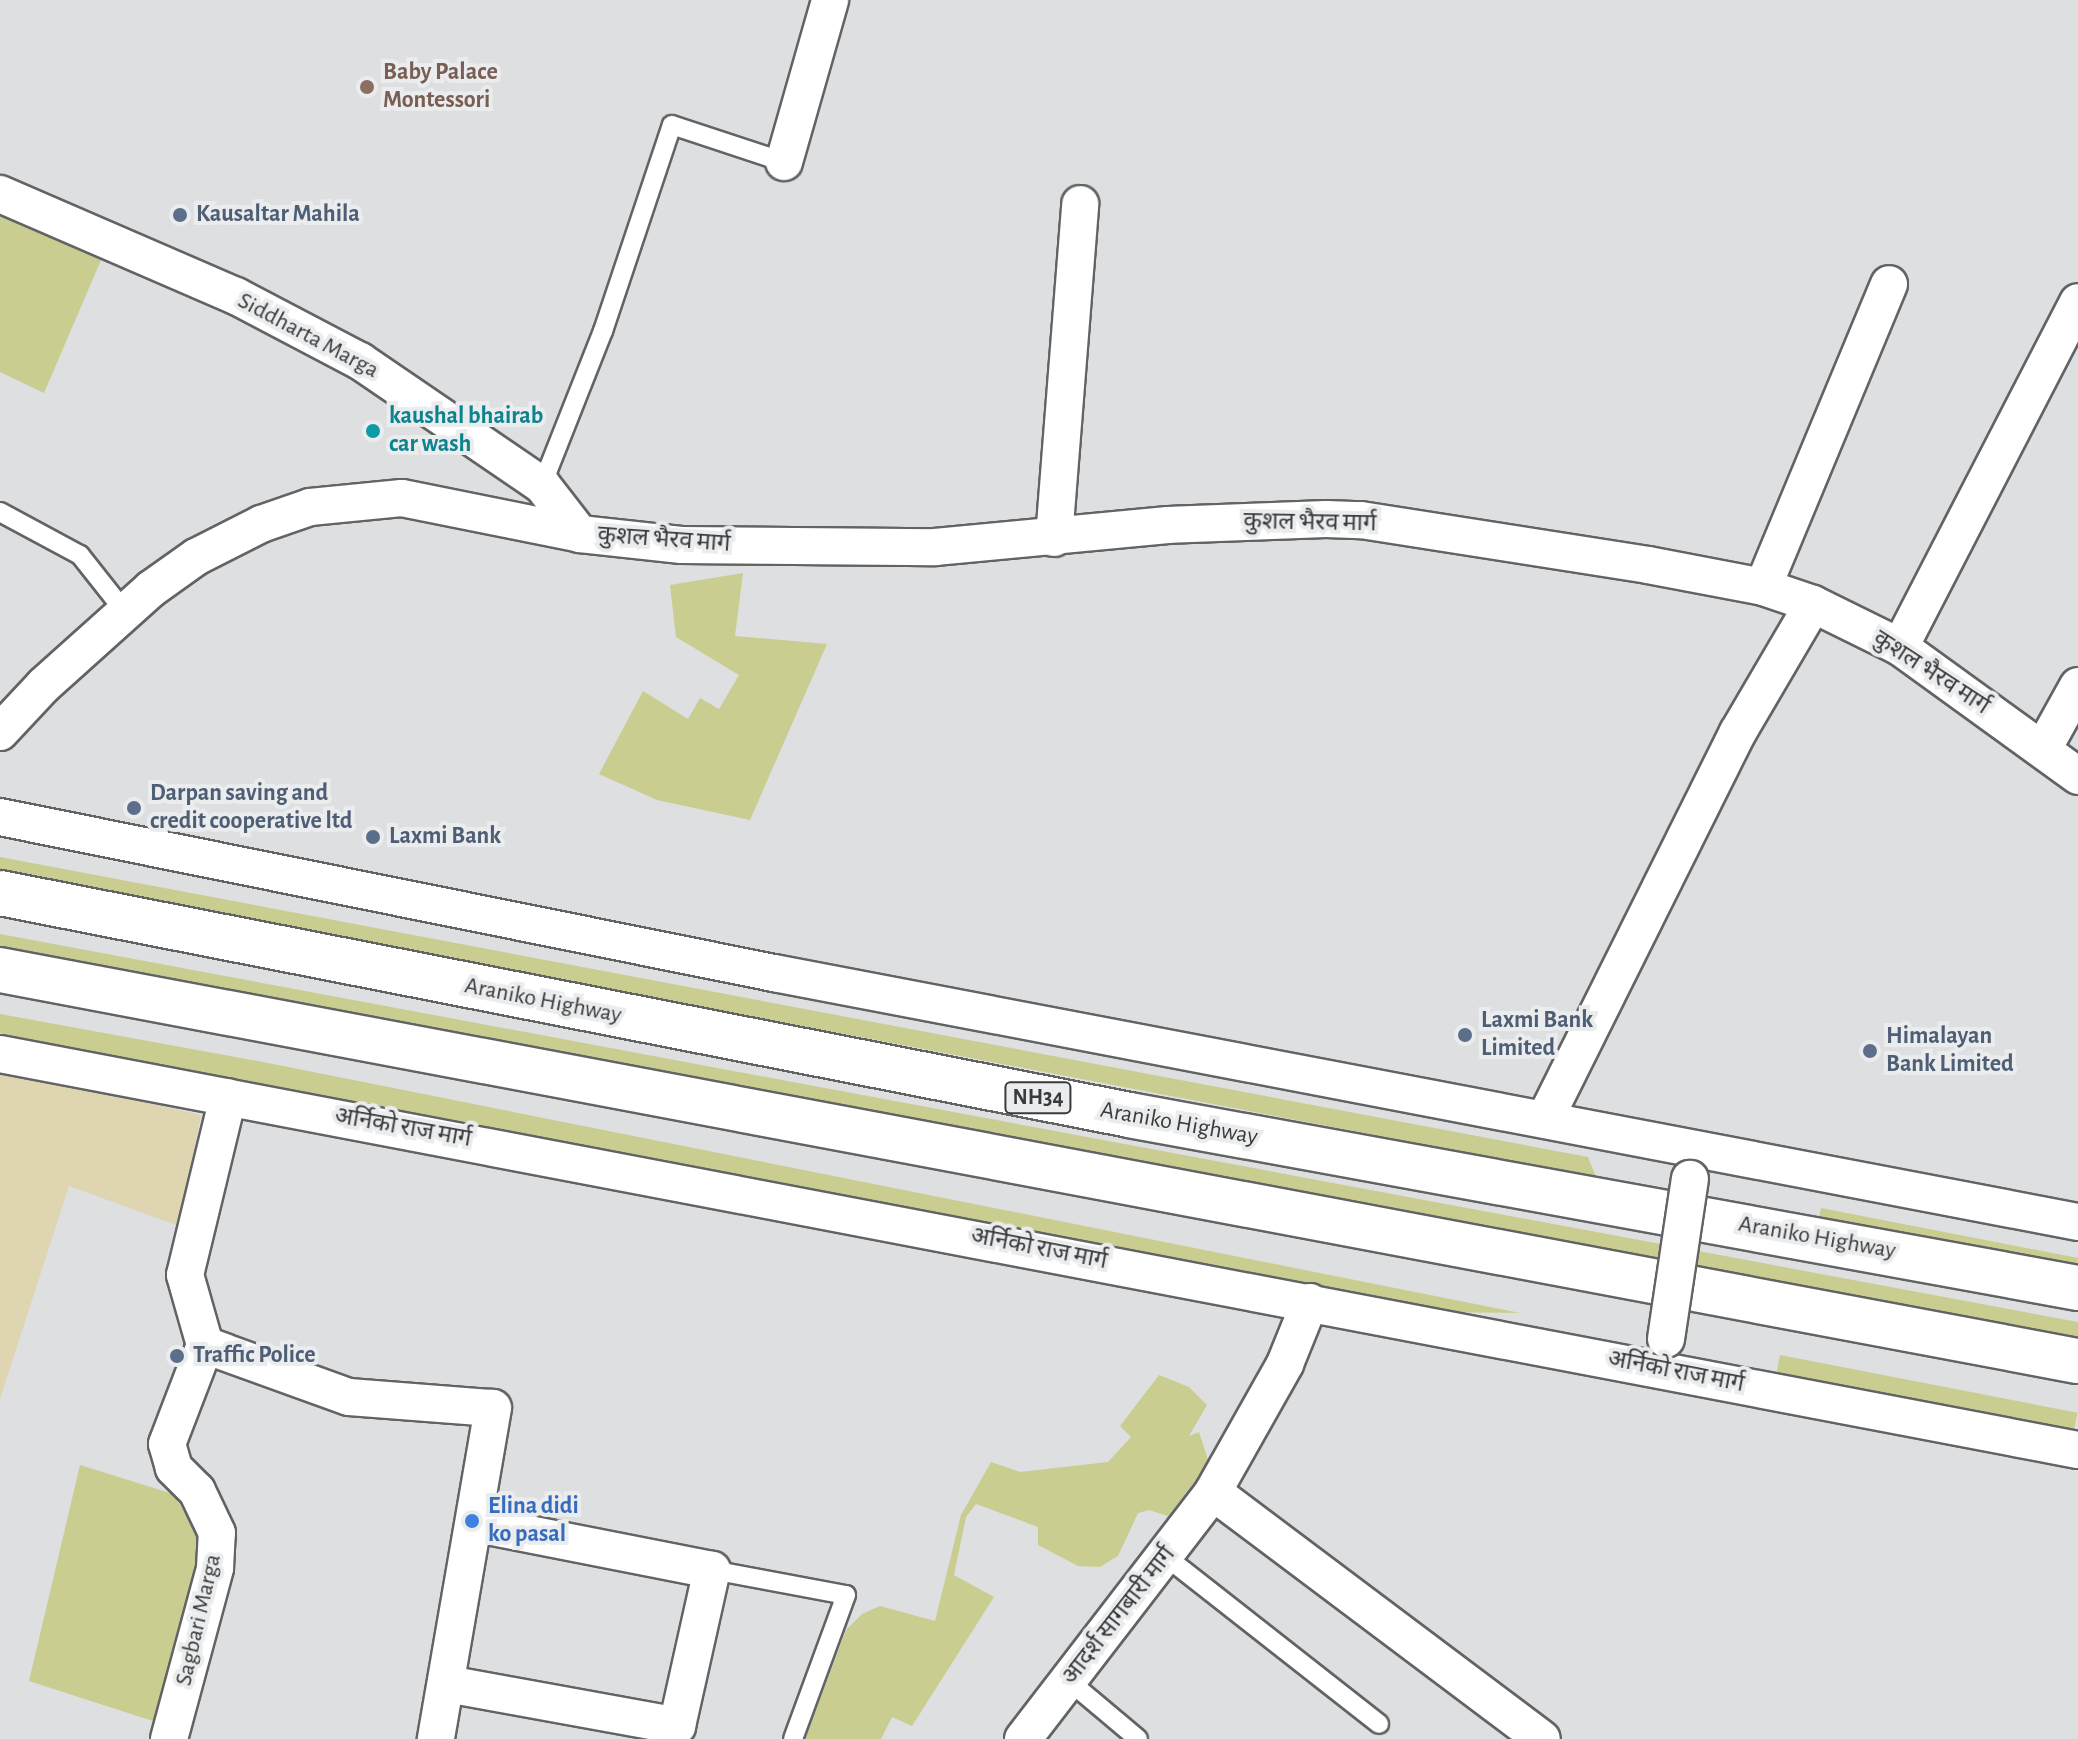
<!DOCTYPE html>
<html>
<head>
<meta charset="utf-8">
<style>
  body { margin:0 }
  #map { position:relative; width:2078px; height:1739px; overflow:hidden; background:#dddfe0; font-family:"Alegreya Sans","Noto Sans Devanagari",sans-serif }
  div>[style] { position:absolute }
  .green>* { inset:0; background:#cacd90; transform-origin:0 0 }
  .sand>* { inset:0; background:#dfd5b0 }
  .roads { filter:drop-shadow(2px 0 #626365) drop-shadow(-2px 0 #626365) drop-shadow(0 2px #626365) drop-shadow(0 -2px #626365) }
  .lane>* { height:18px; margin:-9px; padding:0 9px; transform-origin:9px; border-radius:9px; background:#fff }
  .street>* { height:36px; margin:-18px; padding:0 18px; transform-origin:18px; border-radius:18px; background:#fff }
  .highway>* { height:44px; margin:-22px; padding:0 22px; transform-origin:22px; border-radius:22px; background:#fff }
  .bridges { filter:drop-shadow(2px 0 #626365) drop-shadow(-2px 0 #626365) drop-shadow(0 2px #626365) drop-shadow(0 -2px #626365) }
  .street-bridge>* { height:36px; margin:-18px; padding:0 18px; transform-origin:18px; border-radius:18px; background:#fff }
  .dots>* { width:22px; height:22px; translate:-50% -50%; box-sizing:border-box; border:4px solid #eaeced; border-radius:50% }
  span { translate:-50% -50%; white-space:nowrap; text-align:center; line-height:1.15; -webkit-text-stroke:8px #eaeced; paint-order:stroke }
  .shield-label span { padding:2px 6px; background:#eaeced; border:2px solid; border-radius:6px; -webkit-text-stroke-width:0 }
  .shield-label { font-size:22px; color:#393a3b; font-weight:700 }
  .education-label { font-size:24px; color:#785e54; font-weight:700 }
  .left { translate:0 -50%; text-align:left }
  .service-label { font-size:24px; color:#4e5e75; font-weight:700 }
  .street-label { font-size:24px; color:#393a3b }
  .culture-label { font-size:24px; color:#0d838f; font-weight:700 }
  .shop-label { font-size:24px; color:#366cbe; font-weight:700 }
</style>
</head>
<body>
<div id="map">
  <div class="green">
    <i style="clip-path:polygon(0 213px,104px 253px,44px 393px,0 372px)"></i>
    <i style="clip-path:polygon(743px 573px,735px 636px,827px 644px,750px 820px,657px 800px,599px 774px,643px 691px,688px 719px,700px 698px,719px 709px,739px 675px,676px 637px,670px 585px)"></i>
    <i style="clip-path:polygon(0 857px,1588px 1157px,1596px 1177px,0 873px)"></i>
    <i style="clip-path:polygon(0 934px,2078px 1322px,2078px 1342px,0 950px)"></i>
    <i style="clip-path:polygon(0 1014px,263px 1062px,1520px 1313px,1434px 1312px,257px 1089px,0 1033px)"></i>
    <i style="left:1821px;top:1208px;width:262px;height:12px;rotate:11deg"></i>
    <i style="left:1780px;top:1355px;width:303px;height:30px;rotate:11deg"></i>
    <i style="clip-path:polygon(1159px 1375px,1189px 1387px,1207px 1405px,1189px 1436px,1199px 1432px,1209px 1463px,1168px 1516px,1149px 1510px,1138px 1513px,1118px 1556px,1100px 1567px,1078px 1566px,1038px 1545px,1038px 1527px,976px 1504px,966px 1517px,954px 1575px,994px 1597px,912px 1726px,892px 1717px,881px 1739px,805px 1739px,846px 1630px,862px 1614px,880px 1606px,935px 1621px,961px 1515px,991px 1462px,1020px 1472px,1108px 1462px,1131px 1437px,1120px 1426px)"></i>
    <i style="clip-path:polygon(80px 1465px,173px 1494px,203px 1542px,159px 1723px,29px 1681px)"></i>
  </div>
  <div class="sand">
    <i style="clip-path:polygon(0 1069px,201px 1115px,179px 1226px,69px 1186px,0 1399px)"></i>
  </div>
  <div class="roads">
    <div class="lane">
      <i style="left:542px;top:485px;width:166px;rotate:-68.4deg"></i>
      <i style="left:603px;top:331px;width:217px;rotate:-71.5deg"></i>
      <i style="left:672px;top:125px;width:118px;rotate:18.3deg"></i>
      <i style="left:0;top:512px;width:91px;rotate:28.3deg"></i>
      <i style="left:80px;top:555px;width:73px;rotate:51.7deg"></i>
      <i style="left:1165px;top:1556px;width:272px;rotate:38.1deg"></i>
      <i style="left:712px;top:1570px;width:136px;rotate:10.6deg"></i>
      <i style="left:846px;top:1595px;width:153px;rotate:110.2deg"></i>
      <i style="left:1069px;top:1681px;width:90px;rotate:40deg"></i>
    </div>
    <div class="street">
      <i style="left:784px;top:162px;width:168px;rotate:-74.1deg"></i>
      <i style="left:0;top:194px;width:257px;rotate:23.4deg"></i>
      <i style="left:236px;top:296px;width:140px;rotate:27.7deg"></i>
      <i style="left:360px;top:361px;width:220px;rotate:34.3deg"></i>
      <i style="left:542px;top:485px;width:62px;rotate:52.2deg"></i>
      <i style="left:1054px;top:538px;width:335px;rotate:-85.5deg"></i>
      <i style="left:1763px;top:587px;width:328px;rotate:-67.4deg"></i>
      <i style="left:1900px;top:647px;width:388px;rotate:-62.7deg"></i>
      <i style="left:0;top:732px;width:64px;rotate:-46.9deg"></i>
      <i style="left:44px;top:685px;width:144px;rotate:-41.9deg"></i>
      <i style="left:151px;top:589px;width:55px;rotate:-35.4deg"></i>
      <i style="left:196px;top:557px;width:73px;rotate:-26.9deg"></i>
      <i style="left:261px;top:524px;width:52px;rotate:-19.1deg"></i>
      <i style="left:310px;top:507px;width:92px;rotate:-5.6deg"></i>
      <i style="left:402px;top:498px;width:182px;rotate:11.4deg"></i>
      <i style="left:580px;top:534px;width:102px;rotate:6.2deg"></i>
      <i style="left:681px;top:545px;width:254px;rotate:0.5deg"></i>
      <i style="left:935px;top:547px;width:234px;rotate:-5.4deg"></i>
      <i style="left:1168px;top:525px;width:158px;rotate:-2.2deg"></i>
      <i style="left:1326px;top:519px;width:35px;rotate:2deg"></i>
      <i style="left:1361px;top:520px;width:291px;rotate:8.9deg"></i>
      <i style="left:1648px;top:565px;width:117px;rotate:10.8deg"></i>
      <i style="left:1763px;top:587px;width:53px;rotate:18.8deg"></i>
      <i style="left:1813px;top:604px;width:97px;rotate:26.3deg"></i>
      <i style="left:1900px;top:647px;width:220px;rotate:35.9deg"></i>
      <i style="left:2043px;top:749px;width:72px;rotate:-60.9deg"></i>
      <i style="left:0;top:817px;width:790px;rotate:11.4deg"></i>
      <i style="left:774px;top:973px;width:1328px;rotate:10.81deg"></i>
      <i style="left:0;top:1054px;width:2115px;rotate:10.79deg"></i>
      <i style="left:1545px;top:1119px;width:432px;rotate:-63.5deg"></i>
      <i style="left:1738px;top:732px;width:148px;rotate:-59.6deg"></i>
      <i style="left:1310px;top:1302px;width:67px;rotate:112deg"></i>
      <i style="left:1285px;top:1364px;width:147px;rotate:119.4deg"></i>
      <i style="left:1213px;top:1492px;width:411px;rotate:36.9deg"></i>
      <i style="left:205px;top:1345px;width:153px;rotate:19.9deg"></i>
      <i style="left:349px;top:1397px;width:144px;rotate:4.4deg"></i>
      <i style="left:493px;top:1408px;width:336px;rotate:99.8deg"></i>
      <i style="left:447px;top:1684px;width:234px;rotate:10.3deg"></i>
      <i style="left:677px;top:1726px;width:160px;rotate:-77.4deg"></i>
      <i style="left:712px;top:1570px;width:239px;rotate:-168.9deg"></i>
      <i style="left:169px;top:1739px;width:177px;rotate:-74.9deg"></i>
      <i style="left:215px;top:1568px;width:35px;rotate:-87deg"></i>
      <i style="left:217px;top:1533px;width:47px;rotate:-115.5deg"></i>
      <i style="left:197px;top:1491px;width:33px;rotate:-135deg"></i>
      <i style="left:174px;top:1468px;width:25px;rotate:-106deg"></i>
      <i style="left:167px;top:1444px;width:106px;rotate:-69deg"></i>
      <i style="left:205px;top:1345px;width:73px;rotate:-105.9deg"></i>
      <i style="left:185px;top:1275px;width:183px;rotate:-76.4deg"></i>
      <i style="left:1023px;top:1739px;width:312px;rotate:-52.4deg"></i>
    </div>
    <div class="highway">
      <i style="left:0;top:893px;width:1151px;rotate:11.12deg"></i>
      <i style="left:1129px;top:1115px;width:965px;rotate:10.33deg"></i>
      <i style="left:0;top:970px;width:2114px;rotate:10.66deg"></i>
    </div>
  </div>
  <div class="bridges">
    <div class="street-bridge">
      <i style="left:1666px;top:1339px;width:162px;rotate:-81.5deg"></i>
    </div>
  </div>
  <div class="dots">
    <i style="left:367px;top:87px;background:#8d6e63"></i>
    <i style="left:180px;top:215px;background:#5c6f8a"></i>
    <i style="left:373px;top:431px;background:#0f9aa8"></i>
    <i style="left:134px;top:808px;background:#5c6f8a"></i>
    <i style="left:373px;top:837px;background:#5c6f8a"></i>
    <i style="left:1465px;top:1035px;background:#5c6f8a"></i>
    <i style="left:1870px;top:1051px;background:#5c6f8a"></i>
    <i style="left:177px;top:1356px;background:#5c6f8a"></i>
    <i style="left:472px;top:1521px;background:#3f7fe0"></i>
  </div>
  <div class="shield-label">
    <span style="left:1038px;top:1098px">NH34</span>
  </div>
  <div class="education-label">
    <span class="left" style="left:383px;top:87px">Baby Palace<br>Montessori</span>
  </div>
  <div class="service-label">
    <span class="left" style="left:196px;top:215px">Kausaltar Mahila</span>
    <span class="left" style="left:150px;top:808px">Darpan saving and<br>credit cooperative ltd</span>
    <span class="left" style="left:389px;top:837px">Laxmi Bank</span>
    <span class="left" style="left:1481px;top:1035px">Laxmi Bank<br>Limited</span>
    <span class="left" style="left:1886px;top:1051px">Himalayan<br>Bank Limited</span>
    <span class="left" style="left:193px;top:1356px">Traffic Police</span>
  </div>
  <div class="street-label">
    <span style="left:308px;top:336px;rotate:28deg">Siddharta Marga</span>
    <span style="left:1310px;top:523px;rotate:1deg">कुशल‌ भैरव मार्ग</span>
    <span style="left:664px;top:540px;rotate:4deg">कुशल‌ भैरव मार्ग</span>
    <span style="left:1931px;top:673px;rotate:33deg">कुशल‌ भैरव मार्ग</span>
    <span style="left:543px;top:1001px;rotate:11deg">Araniko Highway</span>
    <span style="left:1179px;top:1124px;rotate:10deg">Araniko Highway</span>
    <span style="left:403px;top:1128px;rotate:10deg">अर्निको राज मार्ग</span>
    <span style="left:1817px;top:1238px;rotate:10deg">Araniko Highway</span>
    <span style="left:1039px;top:1249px;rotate:11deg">अर्निको राज मार्ग</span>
    <span style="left:1676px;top:1372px;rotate:11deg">अर्निको राज मार्ग</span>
    <span style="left:1119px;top:1616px;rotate:-52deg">आदर्श सागबारी मार्ग</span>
    <span style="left:199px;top:1620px;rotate:-77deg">Sagbari Marga</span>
  </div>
  <div class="culture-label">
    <span class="left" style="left:389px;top:431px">kaushal bhairab<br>car wash</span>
  </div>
  <div class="shop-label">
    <span class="left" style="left:488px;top:1521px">Elina didi<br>ko pasal</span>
  </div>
</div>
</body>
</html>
